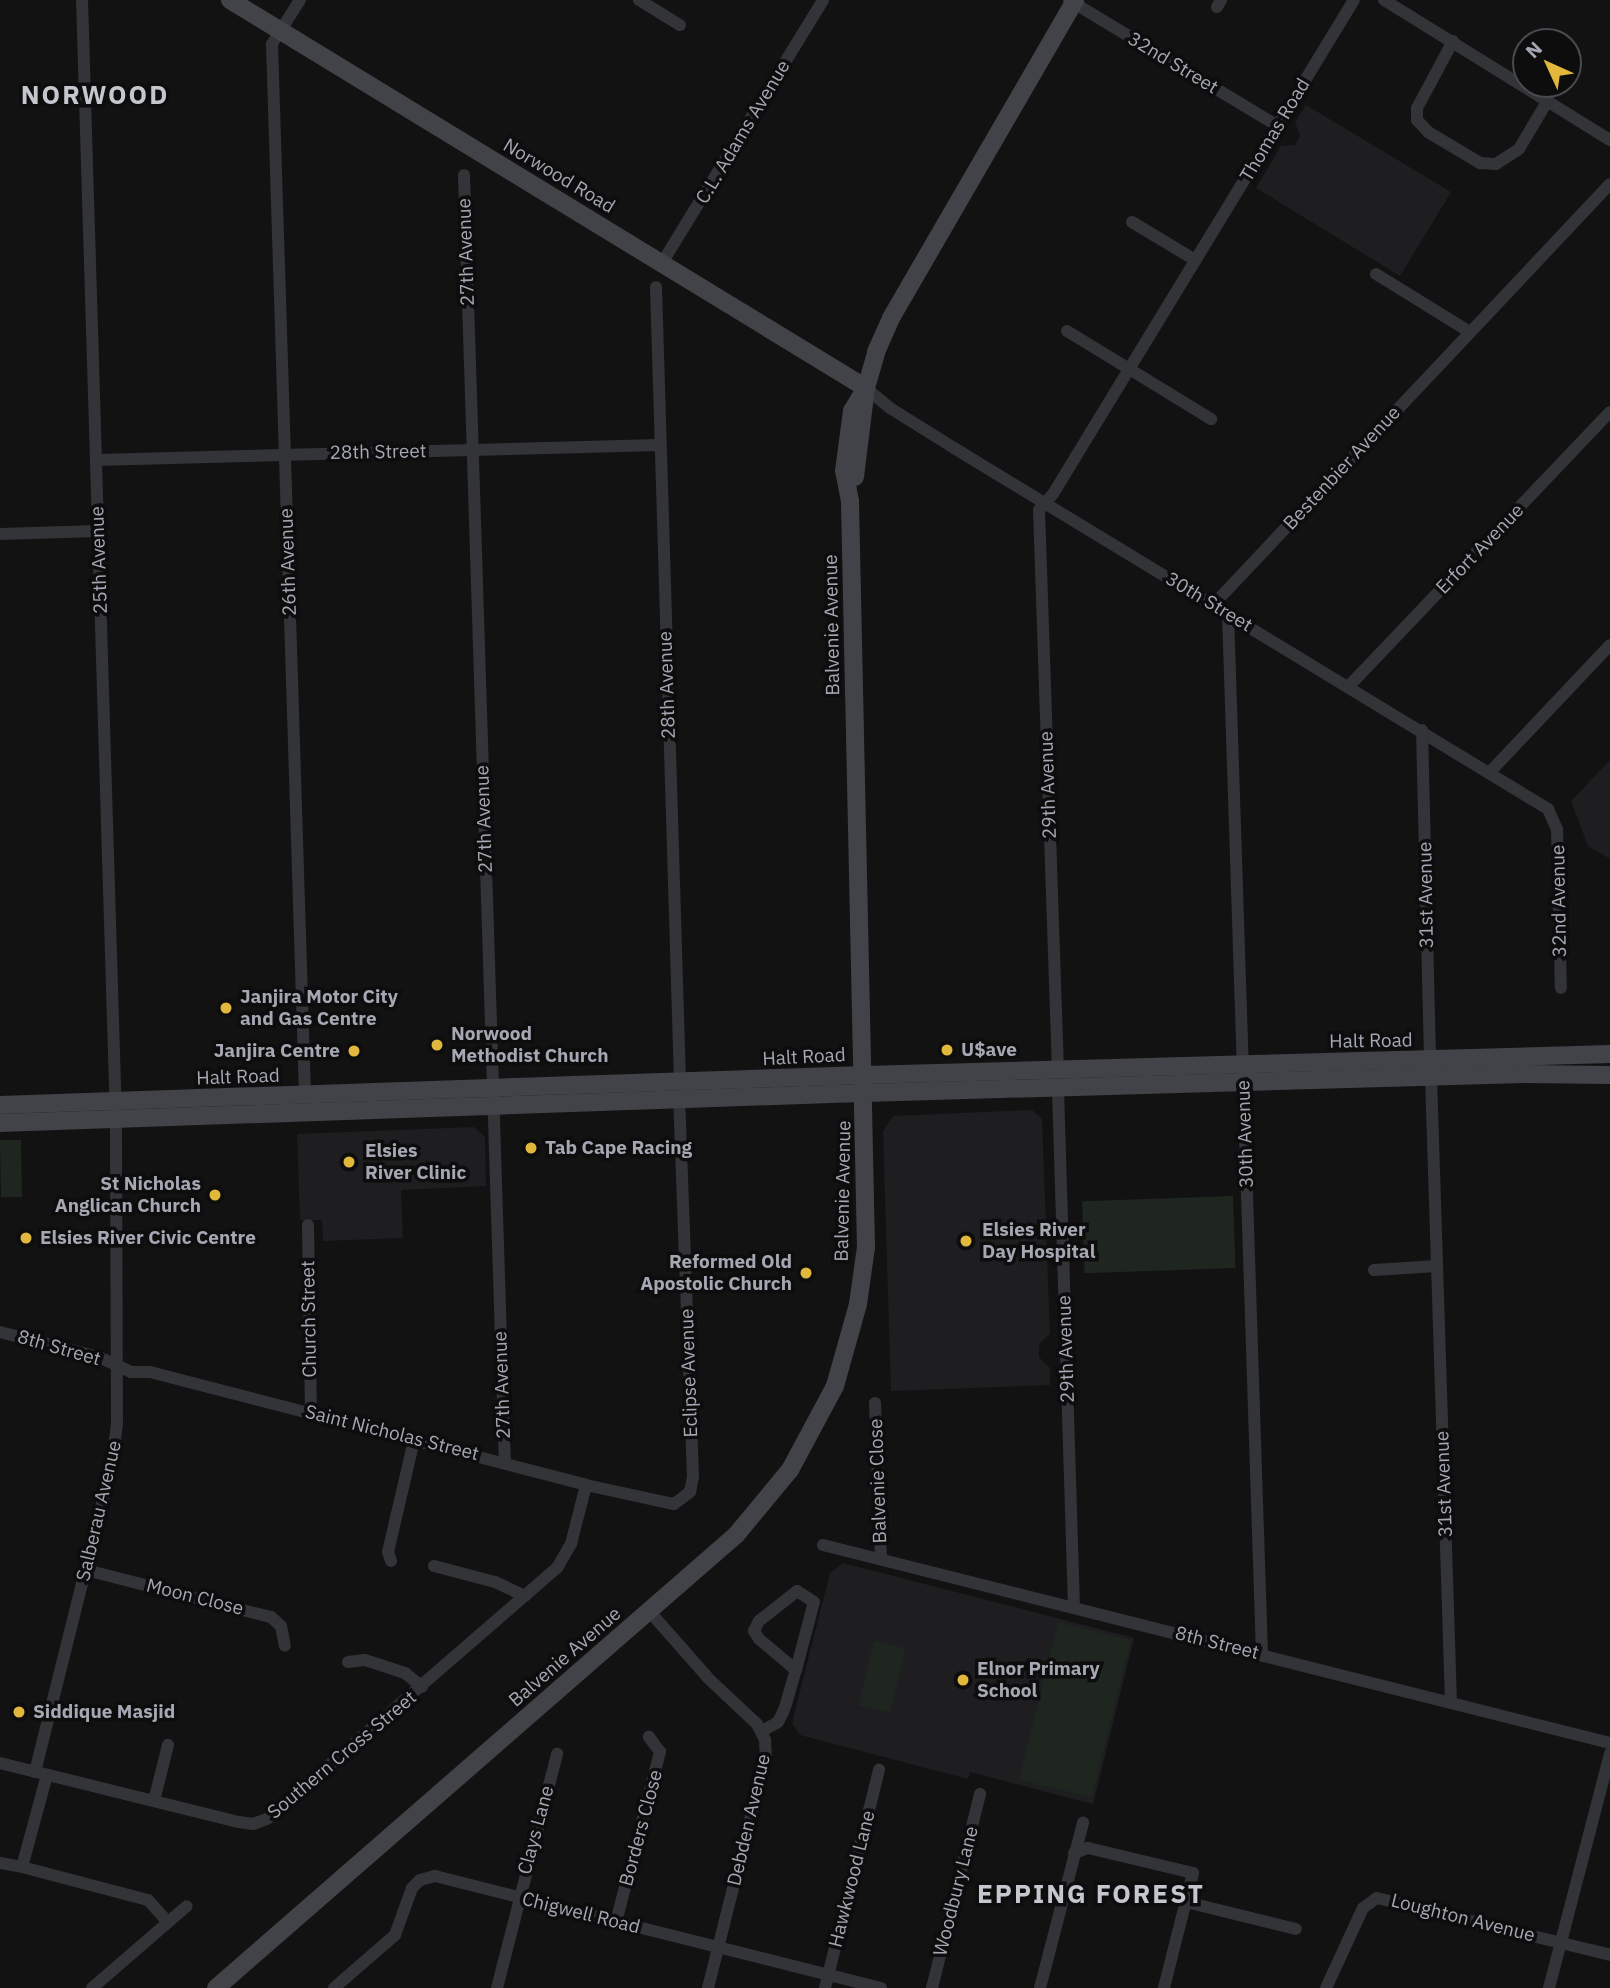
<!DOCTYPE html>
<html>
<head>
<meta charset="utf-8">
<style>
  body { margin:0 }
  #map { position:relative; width:1610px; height:1988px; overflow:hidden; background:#121213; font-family:"IBM Plex Sans",sans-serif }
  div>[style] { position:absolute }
  .built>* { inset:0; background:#1e1e20 }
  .green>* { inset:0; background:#1f2620; transform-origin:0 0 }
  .street>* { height:12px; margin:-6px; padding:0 6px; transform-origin:6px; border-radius:6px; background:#333438 }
  .secondary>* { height:18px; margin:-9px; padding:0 9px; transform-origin:9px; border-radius:9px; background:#424348 }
  .dots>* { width:19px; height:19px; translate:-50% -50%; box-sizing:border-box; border:4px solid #0d0d0e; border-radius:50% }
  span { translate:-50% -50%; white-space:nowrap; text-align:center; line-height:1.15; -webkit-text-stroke:7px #0d0d0e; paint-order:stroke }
  .street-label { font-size:19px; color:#a5a8b3 }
  .poi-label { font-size:19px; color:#a5a8b3; font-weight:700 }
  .left { translate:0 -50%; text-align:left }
  .right { translate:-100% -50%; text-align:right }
  .district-label { font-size:26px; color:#c5c7cf; font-weight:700; letter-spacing:2px }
  .north { position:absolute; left:1512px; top:28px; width:70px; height:70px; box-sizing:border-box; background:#0d0d0e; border:2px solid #4a4b50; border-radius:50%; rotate:315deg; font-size:19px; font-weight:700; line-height:28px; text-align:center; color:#a5a8b3 }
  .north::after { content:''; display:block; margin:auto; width:24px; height:32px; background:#e1b73c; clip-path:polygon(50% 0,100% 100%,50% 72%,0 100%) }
</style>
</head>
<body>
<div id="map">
  <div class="built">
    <i style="clip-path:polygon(1306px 105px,1451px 192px,1400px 276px,1256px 188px,1281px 146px,1295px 145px,1300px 136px,1295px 122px)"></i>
    <i style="clip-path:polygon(1610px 760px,1610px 859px,1588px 846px,1571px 801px)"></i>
    <i style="clip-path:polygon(1032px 1110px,1042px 1119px,1050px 1334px,1039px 1344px,1039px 1357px,1050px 1368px,1050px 1385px,891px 1391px,883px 1131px,893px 1116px)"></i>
    <i style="clip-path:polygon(474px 1127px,485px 1137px,486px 1186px,401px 1190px,403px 1238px,323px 1241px,322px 1220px,300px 1220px,297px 1134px)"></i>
    <i style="clip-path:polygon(843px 1563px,1134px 1638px,1093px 1804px,970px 1772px,968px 1779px,800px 1735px,792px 1723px,830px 1573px)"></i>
  </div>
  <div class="green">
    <i style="left:21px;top:1140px;width:57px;height:21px;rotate:89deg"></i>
    <i style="left:1233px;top:1196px;width:72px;height:151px;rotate:88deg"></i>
    <i style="left:1058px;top:1622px;width:75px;height:162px;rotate:14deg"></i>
    <i style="left:874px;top:1641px;width:32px;height:66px;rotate:13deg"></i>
  </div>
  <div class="street">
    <i style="left:300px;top:0;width:52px;rotate:122.5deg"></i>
    <i style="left:272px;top:44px;width:1053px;rotate:88.2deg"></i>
    <i style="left:639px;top:0;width:48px;rotate:31.4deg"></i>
    <i style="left:1069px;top:0;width:244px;rotate:31.1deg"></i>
    <i style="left:1384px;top:0;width:266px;rotate:31.8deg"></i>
    <i style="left:1217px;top:7px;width:8px;rotate:-60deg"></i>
    <i style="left:1453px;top:41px;width:76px;rotate:118.2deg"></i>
    <i style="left:1417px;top:108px;width:12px;rotate:90deg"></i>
    <i style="left:1417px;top:120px;width:16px;rotate:47deg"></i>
    <i style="left:1428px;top:132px;width:61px;rotate:30.8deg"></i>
    <i style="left:1480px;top:163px;width:16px;rotate:4deg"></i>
    <i style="left:1496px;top:164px;width:27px;rotate:-33deg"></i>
    <i style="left:1519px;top:149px;width:57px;rotate:-59.4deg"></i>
    <i style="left:464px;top:175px;width:1288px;rotate:88.18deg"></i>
    <i style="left:1132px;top:222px;width:74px;rotate:31.1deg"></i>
    <i style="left:662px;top:263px;width:308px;rotate:-58.5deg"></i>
    <i style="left:1376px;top:274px;width:110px;rotate:31.7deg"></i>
    <i style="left:656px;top:287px;width:796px;rotate:88.27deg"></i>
    <i style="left:1067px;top:331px;width:169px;rotate:31.4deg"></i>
    <i style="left:866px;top:388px;width:31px;rotate:40deg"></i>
    <i style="left:890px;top:408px;width:75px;rotate:32deg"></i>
    <i style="left:954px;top:448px;width:695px;rotate:31.29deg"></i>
    <i style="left:1548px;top:809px;width:22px;rotate:66deg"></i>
    <i style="left:1557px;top:829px;width:159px;rotate:88.6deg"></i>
    <i style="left:96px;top:460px;width:563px;rotate:-1.53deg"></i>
    <i style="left:0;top:534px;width:98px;rotate:-1.8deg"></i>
    <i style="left:1214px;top:604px;width:577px;rotate:-46.68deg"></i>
    <i style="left:1228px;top:613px;width:1043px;rotate:88.13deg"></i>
    <i style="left:1349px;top:686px;width:378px;rotate:-46.4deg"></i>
    <i style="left:1422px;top:730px;width:331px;rotate:88.6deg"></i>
    <i style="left:1489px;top:773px;width:176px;rotate:-46.6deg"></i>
    <i style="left:1058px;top:1071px;width:561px;rotate:-91.94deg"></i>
    <i style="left:1039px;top:510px;width:21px;rotate:-49deg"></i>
    <i style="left:1053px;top:494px;width:578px;rotate:-58.65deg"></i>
    <i style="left:1431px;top:1077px;width:625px;rotate:88.17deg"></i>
    <i style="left:1058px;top:1090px;width:517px;rotate:88.23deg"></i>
    <i style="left:308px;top:1225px;width:187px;rotate:89.1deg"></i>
    <i style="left:1374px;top:1270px;width:63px;rotate:-3.6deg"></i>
    <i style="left:0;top:1332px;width:102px;rotate:14.2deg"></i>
    <i style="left:99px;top:1357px;width:35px;rotate:25deg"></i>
    <i style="left:131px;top:1372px;width:19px"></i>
    <i style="left:150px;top:1372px;width:450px;rotate:14.5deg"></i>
    <i style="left:586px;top:1485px;width:90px;rotate:12.2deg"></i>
    <i style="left:674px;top:1504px;width:20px;rotate:-37deg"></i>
    <i style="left:690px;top:1492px;width:15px;rotate:-79deg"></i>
    <i style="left:693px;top:1477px;width:376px;rotate:-92.1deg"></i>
    <i style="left:875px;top:1403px;width:156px;rotate:87.8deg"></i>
    <i style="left:823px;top:1545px;width:812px;rotate:14.12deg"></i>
    <i style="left:391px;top:1561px;width:9px;rotate:-108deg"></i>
    <i style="left:388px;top:1552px;width:115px;rotate:-76.9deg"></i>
    <i style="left:434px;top:1566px;width:63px;rotate:14.7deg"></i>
    <i style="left:495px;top:1582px;width:33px;rotate:25deg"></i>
    <i style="left:86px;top:1570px;width:191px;rotate:14.3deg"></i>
    <i style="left:271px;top:1617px;width:13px;rotate:42deg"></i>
    <i style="left:281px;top:1626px;width:20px;rotate:79deg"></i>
    <i style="left:650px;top:1612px;width:89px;rotate:48.6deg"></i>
    <i style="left:709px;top:1679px;width:66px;rotate:43.2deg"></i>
    <i style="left:757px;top:1724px;width:18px;rotate:63deg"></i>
    <i style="left:765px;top:1740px;width:17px;rotate:87deg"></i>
    <i style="left:766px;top:1757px;width:238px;rotate:104.1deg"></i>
    <i style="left:348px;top:1662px;width:17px;rotate:-7deg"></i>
    <i style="left:365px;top:1660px;width:42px;rotate:18deg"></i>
    <i style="left:405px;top:1673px;width:22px;rotate:39deg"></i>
    <i style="left:762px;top:1731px;width:18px;rotate:-29deg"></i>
    <i style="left:778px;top:1722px;width:11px;rotate:-63deg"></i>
    <i style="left:783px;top:1712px;width:9px;rotate:-69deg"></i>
    <i style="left:786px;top:1704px;width:35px;rotate:-74deg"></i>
    <i style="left:796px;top:1670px;width:70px;rotate:-75.2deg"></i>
    <i style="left:814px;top:1602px;width:20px;rotate:-147deg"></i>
    <i style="left:797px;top:1591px;width:48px;rotate:141.7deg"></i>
    <i style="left:759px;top:1621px;width:11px;rotate:117deg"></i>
    <i style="left:754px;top:1631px;width:9px;rotate:58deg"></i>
    <i style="left:759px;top:1639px;width:48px;rotate:40deg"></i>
    <i style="left:0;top:1763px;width:246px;rotate:13.9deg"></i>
    <i style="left:239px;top:1822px;width:14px;rotate:8deg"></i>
    <i style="left:253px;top:1824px;width:15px;rotate:-20deg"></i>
    <i style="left:267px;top:1819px;width:384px;rotate:-40.9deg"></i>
    <i style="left:557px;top:1568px;width:28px;rotate:-60deg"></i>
    <i style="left:571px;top:1544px;width:61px;rotate:-75.7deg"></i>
    <i style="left:35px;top:1772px;width:317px;rotate:-76deg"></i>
    <i style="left:112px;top:1464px;width:40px;rotate:-82.9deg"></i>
    <i style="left:117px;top:1424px;width:305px;rotate:-90.2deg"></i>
    <i style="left:116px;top:1119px;width:1120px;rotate:-91.74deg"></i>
    <i style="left:47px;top:1775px;width:95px;rotate:105.2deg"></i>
    <i style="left:22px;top:1867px;width:130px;rotate:14.7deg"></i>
    <i style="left:148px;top:1900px;width:30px;rotate:48deg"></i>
    <i style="left:154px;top:1801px;width:58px;rotate:-76deg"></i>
    <i style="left:1074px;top:1853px;width:15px;rotate:-20deg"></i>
    <i style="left:1088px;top:1848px;width:108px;rotate:13.4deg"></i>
    <i style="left:1193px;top:1873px;width:119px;rotate:104.2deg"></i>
    <i style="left:0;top:1863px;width:22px;rotate:10deg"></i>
    <i style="left:1186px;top:1902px;width:113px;rotate:13.8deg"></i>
    <i style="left:616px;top:1922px;width:176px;rotate:-75.5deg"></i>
    <i style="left:660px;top:1752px;width:19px;rotate:-126deg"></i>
    <i style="left:92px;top:1988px;width:125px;rotate:-40.8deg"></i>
    <i style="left:334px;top:1988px;width:81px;rotate:-41deg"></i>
    <i style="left:395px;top:1935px;width:50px;rotate:-70.1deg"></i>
    <i style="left:412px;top:1888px;width:11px;rotate:-45deg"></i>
    <i style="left:420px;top:1880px;width:16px;rotate:-15deg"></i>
    <i style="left:435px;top:1876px;width:460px;rotate:14.1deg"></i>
    <i style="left:497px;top:1988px;width:242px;rotate:-75.6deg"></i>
    <i style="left:825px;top:1988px;width:225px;rotate:-76.1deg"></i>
    <i style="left:932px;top:1988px;width:200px;rotate:-76.1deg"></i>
    <i style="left:1040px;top:1988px;width:171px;rotate:-75.4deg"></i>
    <i style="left:1326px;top:1988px;width:88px;rotate:-65.2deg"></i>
    <i style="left:1363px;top:1908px;width:17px;rotate:-36deg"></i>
    <i style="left:1377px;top:1898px;width:240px;rotate:13.7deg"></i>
    <i style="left:1549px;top:1988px;width:243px;rotate:-75.4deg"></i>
  </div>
  <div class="secondary">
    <i style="left:230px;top:0;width:745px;rotate:31.39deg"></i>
    <i style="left:855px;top:477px;width:90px;rotate:-83deg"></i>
    <i style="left:866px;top:388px;width:37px;rotate:-74deg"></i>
    <i style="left:876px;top:352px;width:37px;rotate:-66deg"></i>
    <i style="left:891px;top:318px;width:367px;rotate:-59.9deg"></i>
    <i style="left:0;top:1105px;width:866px;rotate:-1.99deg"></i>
    <i style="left:865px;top:1075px;width:745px;rotate:-1.61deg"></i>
    <i style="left:0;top:1123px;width:831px;rotate:-2deg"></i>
    <i style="left:830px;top:1094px;width:693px;rotate:-1.65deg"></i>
    <i style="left:1523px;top:1074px;width:87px;rotate:0.7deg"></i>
    <i style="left:216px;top:1988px;width:690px;rotate:-41.06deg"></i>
    <i style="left:736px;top:1535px;width:85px;rotate:-50.3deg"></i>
    <i style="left:790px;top:1470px;width:95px;rotate:-61.8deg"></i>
    <i style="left:835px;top:1386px;width:85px;rotate:-74.3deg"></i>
    <i style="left:858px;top:1304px;width:58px;rotate:-82deg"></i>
    <i style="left:866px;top:1247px;width:746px;rotate:-91.23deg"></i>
    <i style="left:850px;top:501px;width:31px;rotate:-101deg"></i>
    <i style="left:844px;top:471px;width:61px;rotate:-82.4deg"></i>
    <i style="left:852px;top:411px;width:27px;rotate:-59deg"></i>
  </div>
  <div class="dots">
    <i style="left:226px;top:1008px;background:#e1b73c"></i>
    <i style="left:437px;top:1045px;background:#e1b73c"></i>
    <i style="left:947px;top:1050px;background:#e1b73c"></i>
    <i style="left:354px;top:1051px;background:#e1b73c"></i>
    <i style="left:531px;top:1148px;background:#e1b73c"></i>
    <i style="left:349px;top:1162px;background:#e1b73c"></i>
    <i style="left:215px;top:1195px;background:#e1b73c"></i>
    <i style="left:26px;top:1238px;background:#e1b73c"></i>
    <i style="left:966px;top:1241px;background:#e1b73c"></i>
    <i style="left:806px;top:1273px;background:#e1b73c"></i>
    <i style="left:963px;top:1680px;background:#e1b73c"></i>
    <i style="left:19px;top:1712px;background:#e1b73c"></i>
  </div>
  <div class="street-label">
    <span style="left:1173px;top:63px;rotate:31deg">32nd Street</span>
    <span style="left:1275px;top:130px;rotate:-59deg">Thomas Road</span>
    <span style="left:743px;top:132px;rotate:-59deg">C.L. Adams Avenue</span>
    <span style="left:559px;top:176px;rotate:31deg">Norwood Road</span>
    <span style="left:466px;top:252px;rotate:-92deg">27th Avenue</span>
    <span style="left:378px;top:452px;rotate:-1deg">28th Street</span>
    <span style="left:1342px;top:468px;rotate:-47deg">Bestenbier Avenue</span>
    <span style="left:1480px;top:549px;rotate:-46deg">Erfort Avenue</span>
    <span style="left:99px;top:560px;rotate:-92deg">25th Avenue</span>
    <span style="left:288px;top:562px;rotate:-92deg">26th Avenue</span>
    <span style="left:1209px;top:602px;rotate:31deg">30th Street</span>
    <span style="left:832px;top:625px;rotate:-91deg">Balvenie Avenue</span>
    <span style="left:667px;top:685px;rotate:-92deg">28th Avenue</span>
    <span style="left:1048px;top:785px;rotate:-92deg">29th Avenue</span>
    <span style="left:484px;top:819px;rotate:-92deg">27th Avenue</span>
    <span style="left:1426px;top:895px;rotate:-91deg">31st Avenue</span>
    <span style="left:1559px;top:901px;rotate:-91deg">32nd Avenue</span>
    <span style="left:1371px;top:1041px;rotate:-1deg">Halt Road</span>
    <span style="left:804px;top:1057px;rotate:-3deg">Halt Road</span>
    <span style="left:238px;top:1077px;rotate:-2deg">Halt Road</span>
    <span style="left:1245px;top:1134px;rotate:-92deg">30th Avenue</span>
    <span style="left:843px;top:1191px;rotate:-89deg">Balvenie Avenue</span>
    <span style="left:309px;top:1319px;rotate:-91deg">Church Street</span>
    <span style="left:59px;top:1348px;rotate:16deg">8th Street</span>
    <span style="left:1066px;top:1349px;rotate:-92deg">29th Avenue</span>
    <span style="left:689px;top:1373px;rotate:-92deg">Eclipse Avenue</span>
    <span style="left:502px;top:1385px;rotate:-92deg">27th Avenue</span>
    <span style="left:392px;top:1433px;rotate:14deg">Saint Nicholas Street</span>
    <span style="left:878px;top:1481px;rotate:-92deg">Balvenie Close</span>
    <span style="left:1444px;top:1484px;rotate:-92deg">31st Avenue</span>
    <span style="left:99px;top:1511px;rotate:-77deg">Salberau Avenue</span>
    <span style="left:195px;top:1597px;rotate:14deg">Moon Close</span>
    <span style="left:1217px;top:1643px;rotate:14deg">8th Street</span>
    <span style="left:565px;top:1657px;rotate:-41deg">Balvenie Avenue</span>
    <span style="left:342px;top:1755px;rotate:-40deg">Southern Cross Street</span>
    <span style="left:749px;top:1820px;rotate:-77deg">Debden Avenue</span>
    <span style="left:641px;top:1828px;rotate:-75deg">Borders Close</span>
    <span style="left:536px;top:1830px;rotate:-75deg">Clays Lane</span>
    <span style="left:852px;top:1879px;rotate:-76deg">Hawkwood Lane</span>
    <span style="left:956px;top:1891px;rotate:-76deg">Woodbury Lane</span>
    <span style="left:581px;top:1913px;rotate:14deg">Chigwell Road</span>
    <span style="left:1463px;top:1918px;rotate:14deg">Loughton Avenue</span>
  </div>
  <div class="poi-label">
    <span class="left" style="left:240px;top:1008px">Janjira Motor City<br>and Gas Centre</span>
    <span class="left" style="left:451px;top:1045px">Norwood<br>Methodist Church</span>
    <span class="left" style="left:961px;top:1050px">U$ave</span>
    <span class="right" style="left:340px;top:1051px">Janjira Centre</span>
    <span class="left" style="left:545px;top:1148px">Tab Cape Racing</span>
    <span class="left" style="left:365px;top:1162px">Elsies<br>River Clinic</span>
    <span class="right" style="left:201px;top:1195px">St Nicholas<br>Anglican Church</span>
    <span class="left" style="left:982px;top:1241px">Elsies River<br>Day Hospital</span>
    <span class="left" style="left:40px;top:1238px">Elsies River Civic Centre</span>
    <span class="right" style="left:792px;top:1273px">Reformed Old<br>Apostolic Church</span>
    <span class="left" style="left:977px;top:1680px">Elnor Primary<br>School</span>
    <span class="left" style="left:33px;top:1712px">Siddique Masjid</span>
  </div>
  <div class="district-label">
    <span style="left:95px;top:95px">NORWOOD</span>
    <span style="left:1091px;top:1894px">EPPING FOREST</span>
  </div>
  <div class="north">N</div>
</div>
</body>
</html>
